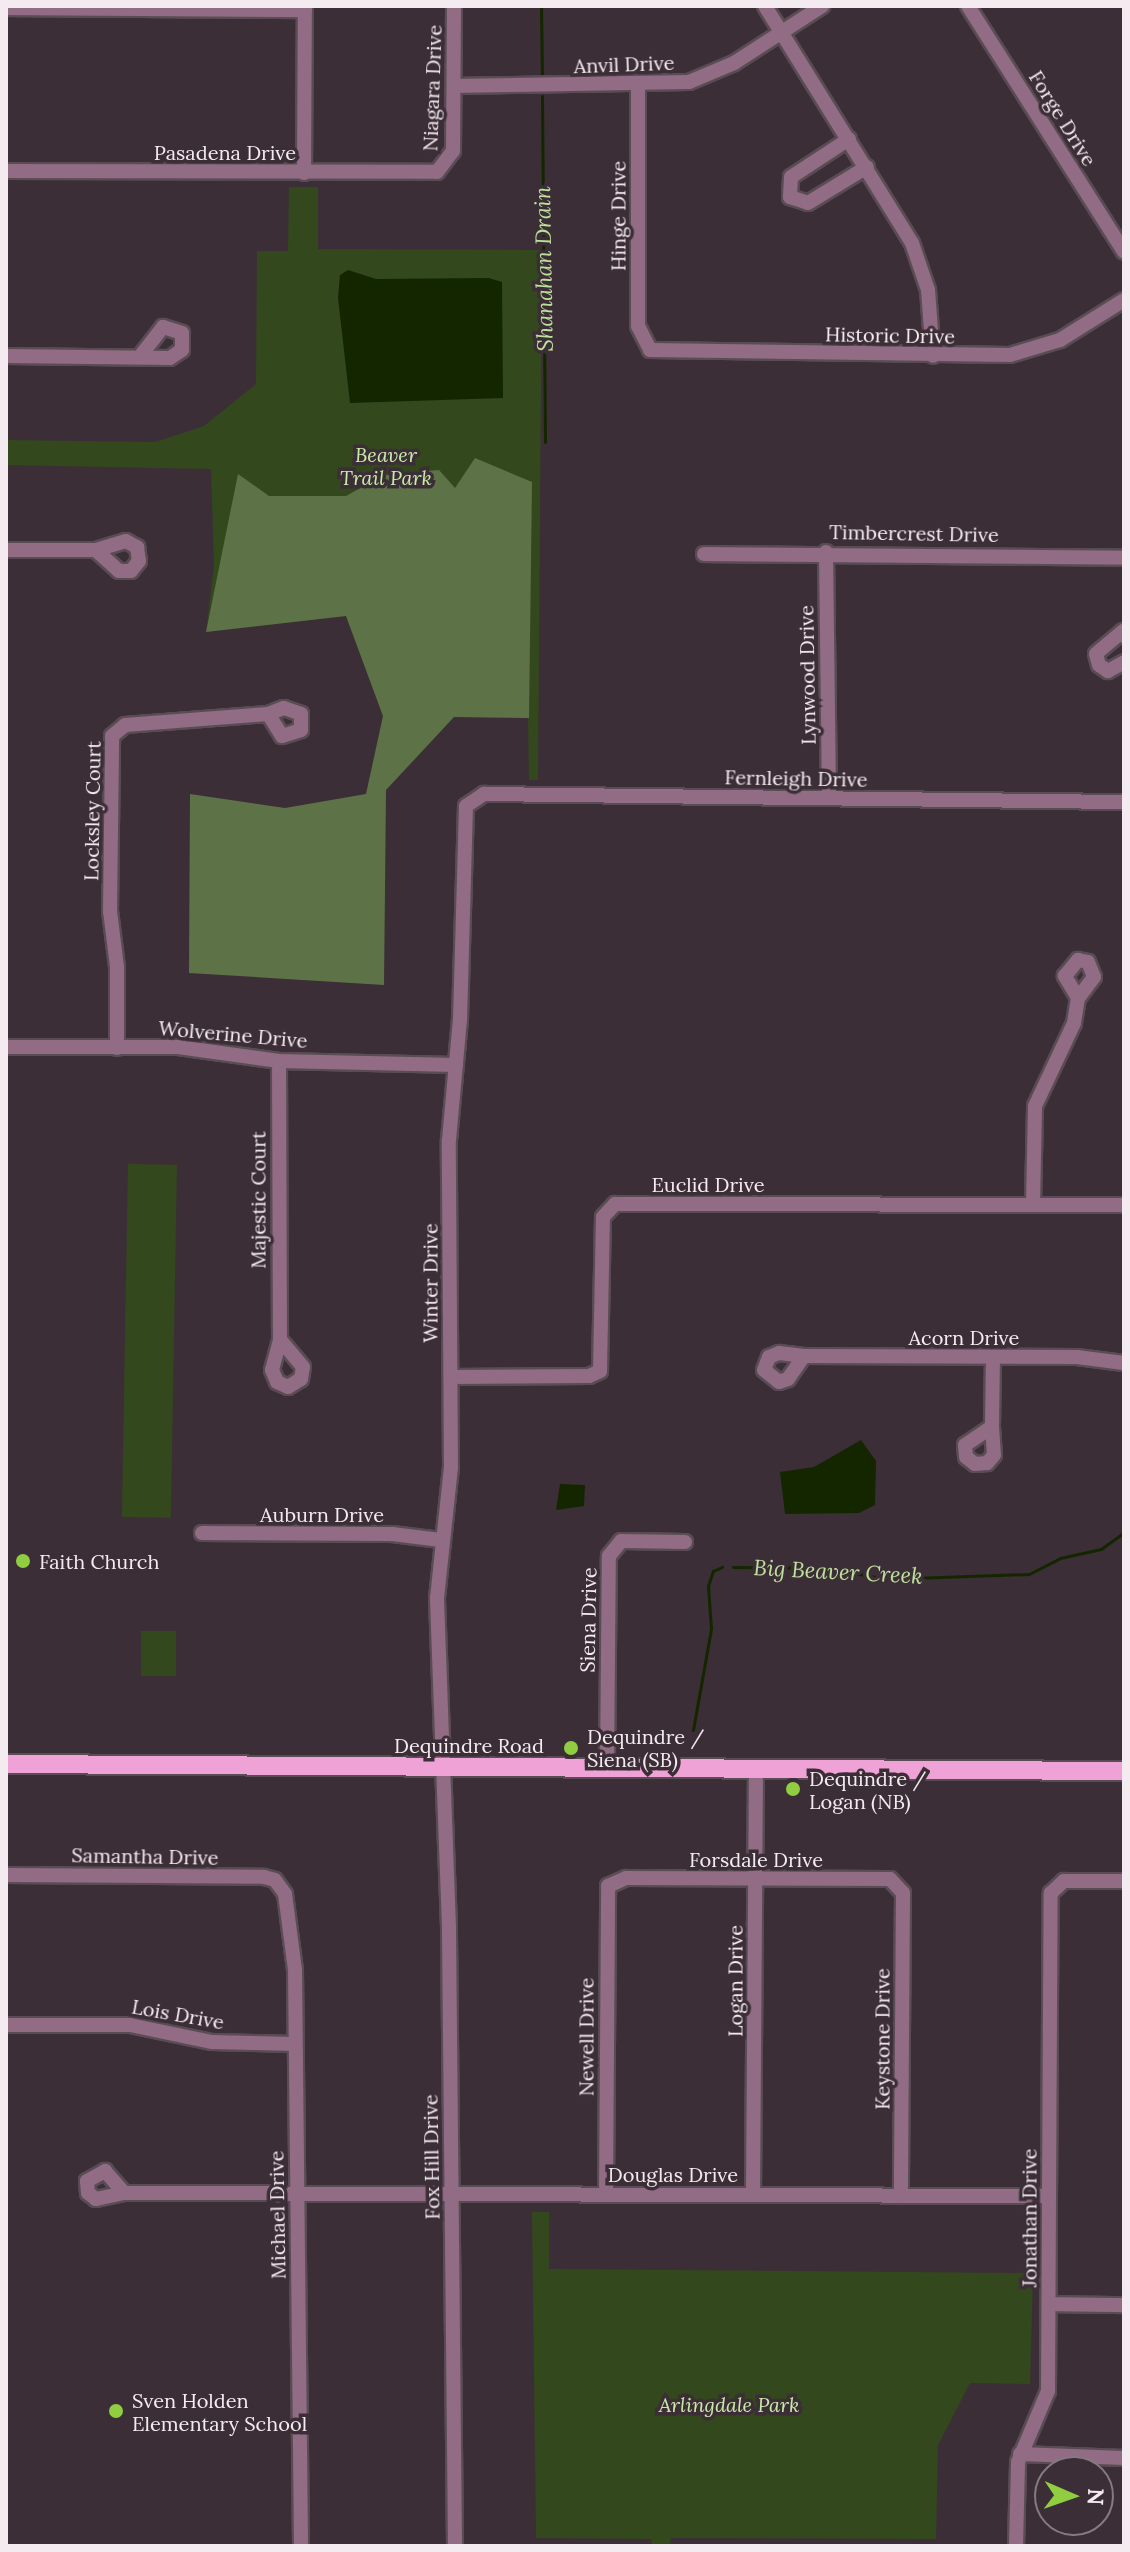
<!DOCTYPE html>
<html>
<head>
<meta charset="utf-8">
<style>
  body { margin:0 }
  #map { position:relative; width:1130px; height:2552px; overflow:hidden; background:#3c2e37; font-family:Lora,serif }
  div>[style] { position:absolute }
  .green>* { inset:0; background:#34481e; transform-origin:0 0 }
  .forest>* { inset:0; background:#5d7347 }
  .water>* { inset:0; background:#142600 }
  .stream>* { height:3px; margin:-1.5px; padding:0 1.5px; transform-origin:1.5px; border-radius:1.5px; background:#142600 }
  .roads { filter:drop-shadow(2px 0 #594c55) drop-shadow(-2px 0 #594c55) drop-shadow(0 2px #594c55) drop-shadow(0 -2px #594c55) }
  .minor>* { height:14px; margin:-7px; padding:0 7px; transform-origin:7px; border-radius:7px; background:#916c84 }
  .major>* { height:18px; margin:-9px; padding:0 9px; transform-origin:9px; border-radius:9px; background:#efa2d5 }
  .dots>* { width:22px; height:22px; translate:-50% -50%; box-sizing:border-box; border:4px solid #3c2e37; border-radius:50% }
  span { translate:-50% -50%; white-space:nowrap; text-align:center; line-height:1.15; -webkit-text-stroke:7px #3c2e37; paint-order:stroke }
  .street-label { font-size:20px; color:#f4ebf0 }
  .park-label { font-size:20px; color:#c8eca5; font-style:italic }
  .poi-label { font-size:20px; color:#f4ebf0 }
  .left { translate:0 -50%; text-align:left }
  .water-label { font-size:22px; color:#bde09a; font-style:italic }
  .frame { position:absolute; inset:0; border:8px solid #f4ebf0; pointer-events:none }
  .north { position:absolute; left:1034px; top:2456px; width:80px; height:80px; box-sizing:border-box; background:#3c2e37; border:2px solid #867a81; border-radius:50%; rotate:92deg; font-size:22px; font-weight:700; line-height:32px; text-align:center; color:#f4ebf0 }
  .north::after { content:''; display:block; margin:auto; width:28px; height:36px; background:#90cd41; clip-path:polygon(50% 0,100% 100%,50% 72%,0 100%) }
</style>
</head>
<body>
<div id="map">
  <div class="green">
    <i style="clip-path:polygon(289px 187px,318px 187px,318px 249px,542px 250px,538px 780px,529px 780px,528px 718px,383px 716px,346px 616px,206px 632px,214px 566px,211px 469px,6px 465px,6px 440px,155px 442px,204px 426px,256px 384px,257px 251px,288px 251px)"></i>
    <i style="left:128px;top:1164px;width:49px;height:353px;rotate:1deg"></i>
    <i style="left:141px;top:1631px;width:35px;height:45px"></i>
    <i style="clip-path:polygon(532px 2212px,549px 2212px,549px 2269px,1033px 2273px,1030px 2384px,970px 2383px,938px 2445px,936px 2539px,671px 2538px,670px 2546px,652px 2546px,651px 2539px,536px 2538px)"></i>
  </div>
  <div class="forest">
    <i style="clip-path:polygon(475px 458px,532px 482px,529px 718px,454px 717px,386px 790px,384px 985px,189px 973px,190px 794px,285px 808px,366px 794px,383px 716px,346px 616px,206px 632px,238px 474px,269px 496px,346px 496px,384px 475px,439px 470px,455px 488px)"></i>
  </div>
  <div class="water">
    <i style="clip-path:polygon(348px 270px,376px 279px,489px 278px,502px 282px,503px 398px,350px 403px,338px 298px,340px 275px)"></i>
    <i style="clip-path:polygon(861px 1440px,876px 1461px,875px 1505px,859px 1513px,785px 1514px,780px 1472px,814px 1467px)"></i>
    <i style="clip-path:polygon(560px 1484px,585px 1485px,584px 1506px,556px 1510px)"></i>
  </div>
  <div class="stream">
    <i style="left:541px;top:6px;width:69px;rotate:89.2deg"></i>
    <i style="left:542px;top:96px;width:346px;rotate:89.5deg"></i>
    <i style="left:733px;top:1567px;width:97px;rotate:0.6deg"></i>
    <i style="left:830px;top:1568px;width:56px;rotate:11.3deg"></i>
    <i style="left:885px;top:1579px;width:144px;rotate:-2deg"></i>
    <i style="left:1029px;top:1574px;width:35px;rotate:-27deg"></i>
    <i style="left:1060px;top:1558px;width:42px;rotate:-12.4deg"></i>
    <i style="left:1101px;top:1549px;width:29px;rotate:-36deg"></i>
    <i style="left:693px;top:1730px;width:103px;rotate:-79.9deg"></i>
    <i style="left:711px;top:1629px;width:43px;rotate:-94deg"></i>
    <i style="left:708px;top:1586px;width:16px;rotate:-72deg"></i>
    <i style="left:713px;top:1571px;width:10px;rotate:-24deg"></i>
  </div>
  <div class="roads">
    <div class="minor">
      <i style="left:765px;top:6px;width:279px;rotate:58.2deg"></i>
      <i style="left:912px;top:243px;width:50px;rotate:71.2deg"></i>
      <i style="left:928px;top:290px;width:66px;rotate:85.7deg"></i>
      <i style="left:968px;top:6px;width:291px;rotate:57.6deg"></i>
      <i style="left:6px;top:8px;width:299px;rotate:0.4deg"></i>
      <i style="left:454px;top:86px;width:235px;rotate:-1deg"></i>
      <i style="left:689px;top:82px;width:49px;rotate:-22.9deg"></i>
      <i style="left:734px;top:63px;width:105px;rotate:-32.9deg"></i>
      <i style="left:638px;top:86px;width:240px;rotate:90deg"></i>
      <i style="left:638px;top:326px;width:27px;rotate:63deg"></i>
      <i style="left:650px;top:350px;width:360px;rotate:0.8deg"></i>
      <i style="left:1010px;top:355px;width:52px;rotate:-16.7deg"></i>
      <i style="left:1060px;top:340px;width:75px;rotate:-32deg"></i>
      <i style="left:849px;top:139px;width:69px;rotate:146.8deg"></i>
      <i style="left:791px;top:177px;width:20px;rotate:93deg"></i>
      <i style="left:790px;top:197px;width:19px;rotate:18deg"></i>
      <i style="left:808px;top:203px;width:69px;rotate:-31.4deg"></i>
      <i style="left:6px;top:171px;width:431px;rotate:0.1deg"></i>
      <i style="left:437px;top:172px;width:26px;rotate:-53deg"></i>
      <i style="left:453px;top:151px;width:145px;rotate:-89.6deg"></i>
      <i style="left:304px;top:173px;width:167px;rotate:-89.7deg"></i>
      <i style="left:6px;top:356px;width:164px;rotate:0.7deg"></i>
      <i style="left:170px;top:358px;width:14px;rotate:-34deg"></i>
      <i style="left:182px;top:350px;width:17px;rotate:-90deg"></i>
      <i style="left:182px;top:333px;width:20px;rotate:-162deg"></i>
      <i style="left:163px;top:327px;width:34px;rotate:128deg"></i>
      <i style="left:6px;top:550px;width:90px"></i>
      <i style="left:96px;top:550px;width:31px;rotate:-17deg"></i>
      <i style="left:126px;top:541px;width:13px;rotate:29deg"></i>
      <i style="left:137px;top:547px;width:14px;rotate:82deg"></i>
      <i style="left:139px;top:561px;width:13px;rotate:129deg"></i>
      <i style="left:131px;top:571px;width:12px;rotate:180deg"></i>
      <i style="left:119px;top:571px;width:31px;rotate:-138deg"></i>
      <i style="left:826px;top:552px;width:246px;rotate:89.3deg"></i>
      <i style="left:704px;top:554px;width:420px;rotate:0.5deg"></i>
      <i style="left:1124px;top:636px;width:5px;rotate:-101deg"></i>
      <i style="left:1123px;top:631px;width:35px;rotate:140deg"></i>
      <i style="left:1096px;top:654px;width:11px;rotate:75deg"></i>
      <i style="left:1099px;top:665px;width:11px;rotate:34deg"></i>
      <i style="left:1108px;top:671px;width:18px;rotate:-29deg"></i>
      <i style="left:1078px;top:960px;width:10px;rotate:11deg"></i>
      <i style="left:1088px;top:962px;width:16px;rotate:68deg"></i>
      <i style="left:1094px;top:977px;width:26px;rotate:127deg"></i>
      <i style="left:1078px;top:998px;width:26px;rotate:-121deg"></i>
      <i style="left:1065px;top:976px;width:21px;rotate:-51deg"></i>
      <i style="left:6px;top:1047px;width:172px"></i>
      <i style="left:178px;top:1047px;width:102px;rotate:7.9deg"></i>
      <i style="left:279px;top:1061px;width:177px;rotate:1.3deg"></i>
      <i style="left:117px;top:1048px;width:81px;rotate:-90deg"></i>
      <i style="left:117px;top:967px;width:56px;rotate:-97.1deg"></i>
      <i style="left:110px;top:911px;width:175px;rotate:-89.3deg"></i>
      <i style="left:112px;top:736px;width:17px;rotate:-40deg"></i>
      <i style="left:125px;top:725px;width:143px;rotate:-4.4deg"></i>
      <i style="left:268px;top:714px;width:17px;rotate:-21deg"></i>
      <i style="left:284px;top:708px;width:18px;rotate:19deg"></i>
      <i style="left:301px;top:714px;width:16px;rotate:90deg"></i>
      <i style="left:301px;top:730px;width:20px;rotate:162deg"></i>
      <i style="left:282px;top:736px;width:26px;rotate:-122deg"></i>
      <i style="left:279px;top:1061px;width:279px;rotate:89.8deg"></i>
      <i style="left:280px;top:1340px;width:31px;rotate:105deg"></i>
      <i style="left:272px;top:1370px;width:13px;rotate:67deg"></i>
      <i style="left:277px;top:1382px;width:12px;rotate:24deg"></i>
      <i style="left:288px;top:1387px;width:15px;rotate:-32deg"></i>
      <i style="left:301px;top:1379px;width:12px;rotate:-81deg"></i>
      <i style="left:303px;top:1367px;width:35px;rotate:-130deg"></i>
      <i style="left:1033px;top:1204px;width:98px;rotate:-88.8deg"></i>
      <i style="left:1035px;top:1106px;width:92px;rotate:-64.8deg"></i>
      <i style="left:1074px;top:1023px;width:25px;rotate:-81deg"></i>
      <i style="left:779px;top:1353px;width:25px;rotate:7deg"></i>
      <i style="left:804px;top:1356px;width:28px;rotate:125deg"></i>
      <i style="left:788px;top:1379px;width:9px;rotate:162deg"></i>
      <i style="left:779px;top:1382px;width:19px;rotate:-141deg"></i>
      <i style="left:764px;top:1370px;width:14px;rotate:-69deg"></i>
      <i style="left:769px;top:1357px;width:11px;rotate:-22deg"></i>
      <i style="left:804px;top:1356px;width:273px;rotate:0.2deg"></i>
      <i style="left:1077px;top:1357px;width:47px;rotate:7.3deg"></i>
      <i style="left:451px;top:1377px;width:138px;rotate:-0.4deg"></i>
      <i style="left:589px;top:1376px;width:12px;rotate:-24deg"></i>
      <i style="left:600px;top:1371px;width:154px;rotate:-88.9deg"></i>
      <i style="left:603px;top:1217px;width:18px;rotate:-47deg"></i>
      <i style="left:615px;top:1204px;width:509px;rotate:0.11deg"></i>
      <i style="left:992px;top:1427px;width:28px;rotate:86deg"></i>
      <i style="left:994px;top:1455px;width:11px;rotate:131deg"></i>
      <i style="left:987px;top:1463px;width:12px;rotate:175deg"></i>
      <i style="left:975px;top:1464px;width:11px;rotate:-142deg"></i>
      <i style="left:966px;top:1457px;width:12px;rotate:-95deg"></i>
      <i style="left:965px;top:1445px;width:32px;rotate:-34deg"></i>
      <i style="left:992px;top:1427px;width:70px;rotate:-89.2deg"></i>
      <i style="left:202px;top:1533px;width:190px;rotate:0.3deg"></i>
      <i style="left:392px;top:1534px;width:49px;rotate:7deg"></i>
      <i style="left:607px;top:1768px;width:212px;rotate:-89.5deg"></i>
      <i style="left:609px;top:1556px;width:19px;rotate:-51deg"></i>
      <i style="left:621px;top:1541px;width:64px;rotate:0.9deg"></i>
      <i style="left:6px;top:1875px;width:258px;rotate:0.4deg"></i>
      <i style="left:264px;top:1877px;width:11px;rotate:15deg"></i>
      <i style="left:275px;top:1880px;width:17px;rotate:54deg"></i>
      <i style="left:285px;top:1894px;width:77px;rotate:82.5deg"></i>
      <i style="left:295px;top:1970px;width:576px;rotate:89.4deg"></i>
      <i style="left:6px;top:2025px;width:124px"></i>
      <i style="left:130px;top:2025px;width:84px;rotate:11.7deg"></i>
      <i style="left:212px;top:2042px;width:83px;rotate:1.4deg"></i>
      <i style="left:124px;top:2193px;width:29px;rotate:168deg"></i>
      <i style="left:96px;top:2199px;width:10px;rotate:-143deg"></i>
      <i style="left:88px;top:2193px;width:12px;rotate:-95deg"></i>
      <i style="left:87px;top:2181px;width:21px;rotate:-29deg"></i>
      <i style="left:105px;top:2171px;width:29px;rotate:49deg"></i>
      <i style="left:124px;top:2193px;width:925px;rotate:0.19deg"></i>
      <i style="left:606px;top:2193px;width:307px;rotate:-89.6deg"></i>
      <i style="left:608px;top:1886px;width:20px;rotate:-24deg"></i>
      <i style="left:626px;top:1878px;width:264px;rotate:0.2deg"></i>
      <i style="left:890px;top:1879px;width:19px;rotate:47deg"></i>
      <i style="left:903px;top:1893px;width:302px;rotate:90.4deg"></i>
      <i style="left:753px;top:2194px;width:426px;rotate:-89.6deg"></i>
      <i style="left:1049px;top:2304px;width:75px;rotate:0.8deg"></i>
      <i style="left:1020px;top:2454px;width:104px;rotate:2.2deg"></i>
      <i style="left:455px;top:2546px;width:619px;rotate:-90.56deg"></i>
      <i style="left:449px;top:1927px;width:329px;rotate:-92.1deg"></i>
      <i style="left:437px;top:1598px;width:132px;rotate:-83.9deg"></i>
      <i style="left:451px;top:1467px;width:327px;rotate:-90.4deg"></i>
      <i style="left:449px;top:1140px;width:121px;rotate:-84.8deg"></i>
      <i style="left:460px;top:1020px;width:214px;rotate:-88.4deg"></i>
      <i style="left:466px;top:806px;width:22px;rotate:-34deg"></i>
      <i style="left:484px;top:794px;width:640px;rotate:0.72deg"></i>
      <i style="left:1016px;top:2546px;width:84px;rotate:-88.6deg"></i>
      <i style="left:1018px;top:2462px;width:77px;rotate:-67.1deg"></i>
      <i style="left:1048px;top:2391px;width:498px;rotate:-89.7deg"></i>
      <i style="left:1051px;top:1893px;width:18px;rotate:-43deg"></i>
      <i style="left:1064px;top:1881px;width:60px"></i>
    </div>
    <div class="major">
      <i style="left:6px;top:1764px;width:1118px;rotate:0.36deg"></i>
    </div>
  </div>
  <div class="dots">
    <i style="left:23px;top:1561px;background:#90cd41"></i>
    <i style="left:571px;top:1748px;background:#90cd41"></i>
    <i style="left:793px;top:1789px;background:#90cd41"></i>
    <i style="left:116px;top:2411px;background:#90cd41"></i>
  </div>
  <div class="street-label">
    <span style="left:624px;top:64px;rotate:-2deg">Anvil Drive</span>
    <span style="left:432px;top:88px;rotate:-88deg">Niagara Drive</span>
    <span style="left:1063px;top:118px;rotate:58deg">Forge Drive</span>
    <span style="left:225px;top:152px">Pasadena Drive</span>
    <span style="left:618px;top:216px;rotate:-90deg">Hinge Drive</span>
    <span style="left:890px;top:335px;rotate:1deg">Historic Drive</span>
    <span style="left:914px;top:533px;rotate:1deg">Timbercrest Drive</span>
    <span style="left:807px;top:675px;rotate:-91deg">Lynwood Drive</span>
    <span style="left:796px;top:778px;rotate:1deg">Fernleigh Drive</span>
    <span style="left:92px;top:811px;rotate:-89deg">Locksley Court</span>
    <span style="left:233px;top:1034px;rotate:5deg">Wolverine Drive</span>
    <span style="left:708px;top:1184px">Euclid Drive</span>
    <span style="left:258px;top:1200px;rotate:-90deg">Majestic Court</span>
    <span style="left:430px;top:1283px;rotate:-90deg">Winter Drive</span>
    <span style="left:964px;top:1337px">Acorn Drive</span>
    <span style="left:322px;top:1514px">Auburn Drive</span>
    <span style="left:588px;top:1620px;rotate:-89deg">Siena Drive</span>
    <span style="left:469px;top:1745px">Dequindre Road</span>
    <span style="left:145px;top:1856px;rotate:1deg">Samantha Drive</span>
    <span style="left:756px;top:1859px">Forsdale Drive</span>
    <span style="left:735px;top:1981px;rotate:-90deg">Logan Drive</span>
    <span style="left:178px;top:2014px;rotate:10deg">Lois Drive</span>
    <span style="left:586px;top:2037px;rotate:-90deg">Newell Drive</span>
    <span style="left:882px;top:2039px;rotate:-90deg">Keystone Drive</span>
    <span style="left:431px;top:2157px;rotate:-91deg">Fox Hill Drive</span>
    <span style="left:673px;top:2174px">Douglas Drive</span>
    <span style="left:277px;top:2215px;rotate:-91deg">Michael Drive</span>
    <span style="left:1029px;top:2218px;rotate:-90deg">Jonathan Drive</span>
  </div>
  <div class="park-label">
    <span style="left:386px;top:466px">Beaver<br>Trail Park</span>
    <span style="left:729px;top:2404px">Arlingdale Park</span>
  </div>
  <div class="poi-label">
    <span class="left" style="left:39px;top:1561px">Faith Church</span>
    <span class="left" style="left:587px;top:1748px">Dequindre /<br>Siena (SB)</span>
    <span class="left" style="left:809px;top:1790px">Dequindre /<br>Logan (NB)</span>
    <span class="left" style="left:132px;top:2412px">Sven Holden<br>Elementary School</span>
  </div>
  <div class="water-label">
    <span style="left:544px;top:269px;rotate:-91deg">Shanahan Drain</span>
    <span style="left:838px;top:1572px;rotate:3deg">Big Beaver Creek</span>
  </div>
  <div class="frame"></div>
  <div class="north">N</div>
</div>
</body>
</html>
